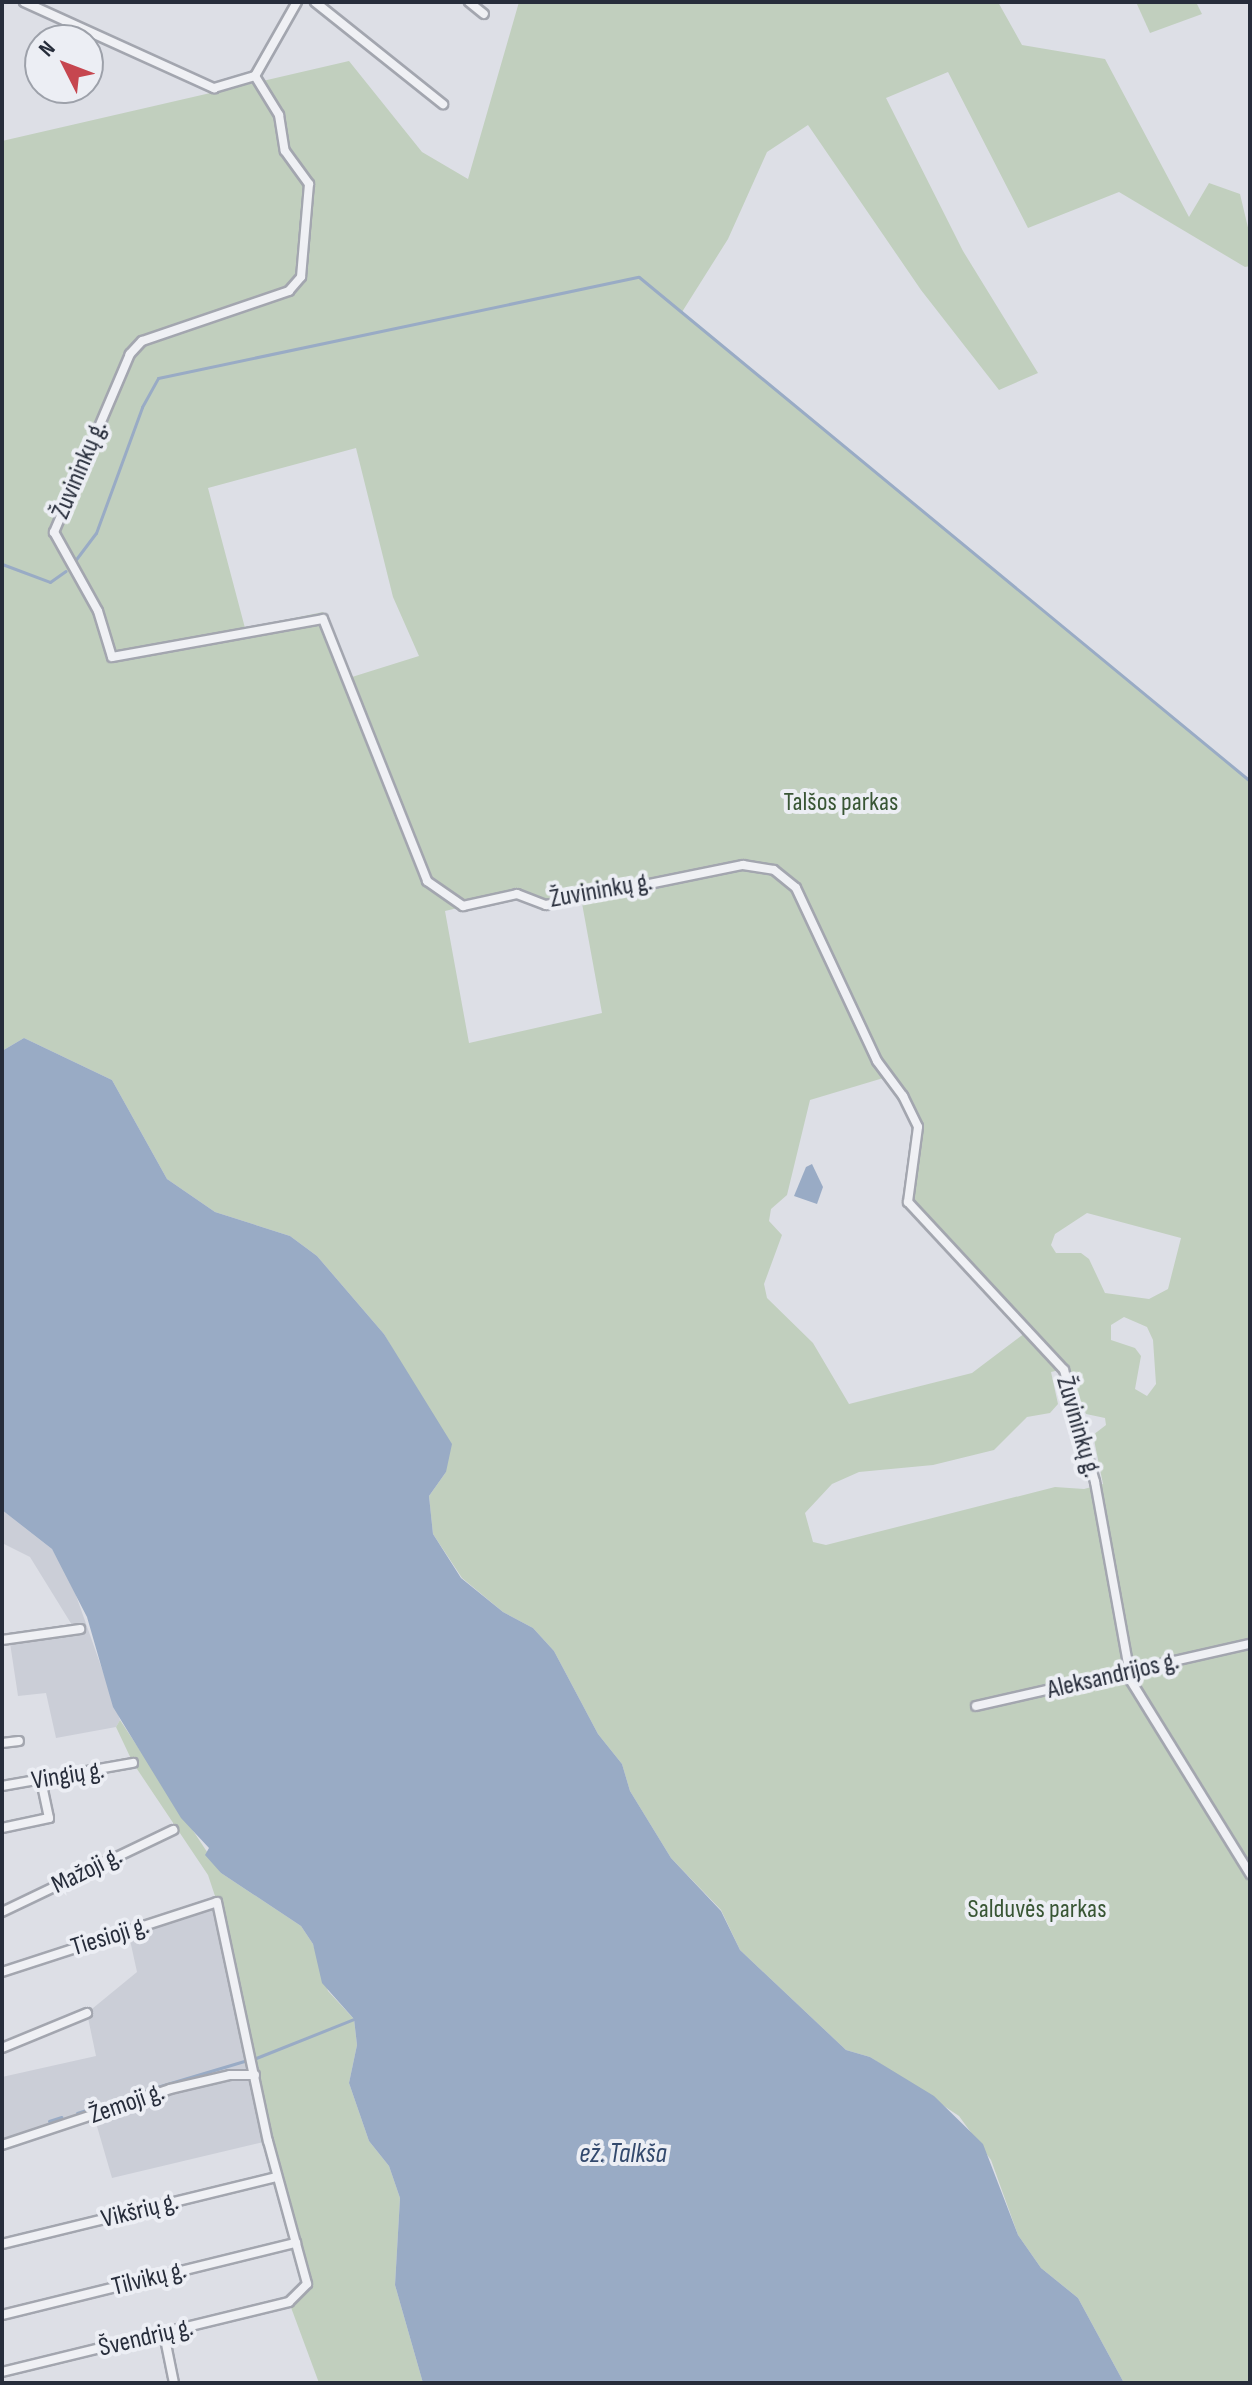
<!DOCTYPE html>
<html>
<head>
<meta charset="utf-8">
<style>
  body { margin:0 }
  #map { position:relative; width:1252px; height:2385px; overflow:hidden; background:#dddfe6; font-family:"Sofia Sans Condensed",sans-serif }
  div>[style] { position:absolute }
  .built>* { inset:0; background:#cbced7 }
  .green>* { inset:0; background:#c1cfbe }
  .water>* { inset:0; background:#99abc5 }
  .stream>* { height:3px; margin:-1.5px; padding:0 1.5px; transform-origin:1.5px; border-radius:1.5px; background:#99abc5 }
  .roads { filter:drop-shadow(2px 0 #a3a6af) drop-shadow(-2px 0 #a3a6af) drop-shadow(0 2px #a3a6af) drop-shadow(0 -2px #a3a6af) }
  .street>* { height:8px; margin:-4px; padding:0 4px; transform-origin:4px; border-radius:4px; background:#eff0f4 }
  span { translate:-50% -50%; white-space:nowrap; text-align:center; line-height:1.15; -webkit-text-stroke:8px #eceef4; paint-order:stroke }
  .street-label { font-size:26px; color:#272d3b }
  .park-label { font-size:26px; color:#395635 }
  .water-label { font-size:28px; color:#33496d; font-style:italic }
  .frame { position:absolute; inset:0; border:4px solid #272d3b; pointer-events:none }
  .north { position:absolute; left:24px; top:24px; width:80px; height:80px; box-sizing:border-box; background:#eceef4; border:2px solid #9da1aa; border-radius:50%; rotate:312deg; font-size:22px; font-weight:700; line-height:32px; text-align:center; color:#272d3b }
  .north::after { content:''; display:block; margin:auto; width:28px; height:36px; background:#c6464f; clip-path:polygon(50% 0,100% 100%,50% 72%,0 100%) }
</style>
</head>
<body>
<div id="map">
  <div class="built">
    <i style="clip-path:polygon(2px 1510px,52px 1549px,72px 1584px,120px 1720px,116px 1727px,56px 1738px,46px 1693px,18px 1696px,10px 1643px,72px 1625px,30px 1557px,2px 1543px)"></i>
    <i style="clip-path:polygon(217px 1902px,268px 2141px,112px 2178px,94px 2116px,2px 2145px,2px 2077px,96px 2056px,87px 2013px,137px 1972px,128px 1931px)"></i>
  </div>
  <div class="green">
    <i style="clip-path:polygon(evenodd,519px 2px,998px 2px,1022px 45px,1105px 59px,1189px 217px,1209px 183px,1240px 194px,1250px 236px,1250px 266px,1245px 267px,1119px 192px,1028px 228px,948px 72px,886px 98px,963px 251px,1038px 373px,999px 390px,921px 290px,808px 125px,767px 152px,728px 239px,682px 312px,1250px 781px,1250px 2383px,1124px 2383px,1078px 2298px,1041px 2268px,1018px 2235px,991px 2160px,959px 2116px,870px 2057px,846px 2050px,740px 1950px,721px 1910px,671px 1858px,630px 1791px,622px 1764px,598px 1734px,554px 1651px,533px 1628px,503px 1612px,462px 1578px,433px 1534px,429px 1496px,446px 1472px,410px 1379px,384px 1334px,317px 1256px,290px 1236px,215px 1212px,167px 1179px,112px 1080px,24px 1038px,2px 1051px,2px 141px,349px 61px,422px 152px,468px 179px,519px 2px,356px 448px,393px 597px,419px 656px,352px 677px,323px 612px,245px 628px,208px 488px,356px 448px,519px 2px,517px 894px,546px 905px,581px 898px,602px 1013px,469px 1043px,445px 911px,517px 894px,519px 2px,890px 1076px,918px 1127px,908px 1202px,1029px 1330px,972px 1373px,849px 1404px,813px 1343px,767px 1298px,764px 1284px,782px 1235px,769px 1221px,771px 1209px,787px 1195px,810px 1100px,890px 1076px,519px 2px,1087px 1213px,1181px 1238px,1168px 1289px,1149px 1299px,1105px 1293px,1089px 1259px,1081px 1253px,1056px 1253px,1051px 1245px,1055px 1234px,1087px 1213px,519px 2px,1124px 1317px,1147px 1327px,1153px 1340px,1156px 1384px,1147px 1396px,1135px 1389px,1141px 1356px,1135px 1348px,1111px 1340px,1111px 1325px,1124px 1317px,519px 2px,1068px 1368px,1086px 1414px,1105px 1418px,1106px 1425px,1093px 1435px,1103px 1484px,1084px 1489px,1055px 1487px,826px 1545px,813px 1542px,805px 1513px,832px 1484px,859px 1472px,933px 1465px,994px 1450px,1027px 1417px,1050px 1413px,1058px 1404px,1051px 1372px,1068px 1368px)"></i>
    <i style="clip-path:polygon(1136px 2px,1196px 2px,1202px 14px,1150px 33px)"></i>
    <i style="clip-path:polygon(120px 1720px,221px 1873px,301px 1926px,313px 1944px,328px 1991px,354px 2019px,357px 2045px,349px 2083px,369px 2141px,389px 2166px,400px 2198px,395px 2285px,423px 2383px,319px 2383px,289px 2302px,307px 2284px,277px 2177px,217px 1902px,208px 1875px,133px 1763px,116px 1727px)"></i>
  </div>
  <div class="water">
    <i style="clip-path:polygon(24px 1038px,112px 1080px,167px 1179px,215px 1212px,290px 1236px,317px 1256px,384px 1334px,452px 1444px,446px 1472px,429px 1496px,433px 1534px,461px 1578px,503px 1612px,533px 1628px,554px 1651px,598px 1734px,622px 1764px,630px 1791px,671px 1858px,721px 1911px,740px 1950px,846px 2050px,870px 2057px,934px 2096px,983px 2144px,1018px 2235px,1041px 2268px,1078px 2298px,1124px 2383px,423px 2383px,395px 2285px,400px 2198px,389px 2166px,369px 2141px,349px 2083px,357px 2045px,354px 2019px,322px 1983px,313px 1944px,301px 1926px,221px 1873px,205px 1855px,209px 1848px,181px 1818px,113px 1707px,87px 1617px,52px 1549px,2px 1510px,2px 1051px)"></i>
    <i style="clip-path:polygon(812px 1164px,823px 1187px,817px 1204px,794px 1196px,806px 1167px)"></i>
  </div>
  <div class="stream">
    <i style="left:74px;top:562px;width:36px;rotate:-53deg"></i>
    <i style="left:96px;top:533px;width:134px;rotate:-69.9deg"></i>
    <i style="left:142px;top:407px;width:33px;rotate:-61deg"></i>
    <i style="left:158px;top:378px;width:491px;rotate:-11.9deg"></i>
    <i style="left:639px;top:277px;width:792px;rotate:39.52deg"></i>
    <i style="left:2px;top:564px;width:51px;rotate:20.6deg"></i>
    <i style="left:50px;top:582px;width:19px;rotate:-35deg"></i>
    <i style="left:256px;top:2058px;width:105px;rotate:-21.7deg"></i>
    <i style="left:157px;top:2087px;width:91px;rotate:-16.6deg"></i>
    <i style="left:77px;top:2113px;width:75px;rotate:-17.9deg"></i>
    <i style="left:49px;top:2121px;width:13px;rotate:-18deg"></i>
  </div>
  <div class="roads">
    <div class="street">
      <i style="left:24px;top:2px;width:209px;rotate:24.4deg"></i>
      <i style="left:214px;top:88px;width:43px;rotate:-16.3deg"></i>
      <i style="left:255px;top:76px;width:85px;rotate:-60.4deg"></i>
      <i style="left:315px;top:2px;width:164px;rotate:38.6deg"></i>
      <i style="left:469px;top:2px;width:19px;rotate:39deg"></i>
      <i style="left:255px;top:76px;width:46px;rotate:58.4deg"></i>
      <i style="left:279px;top:115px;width:36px;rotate:81deg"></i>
      <i style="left:285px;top:151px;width:41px;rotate:54deg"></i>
      <i style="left:309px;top:184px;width:93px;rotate:94.9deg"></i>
      <i style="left:301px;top:277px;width:18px;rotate:131deg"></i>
      <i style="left:289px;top:291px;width:155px;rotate:161.2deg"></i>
      <i style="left:142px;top:341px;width:18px;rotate:133deg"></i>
      <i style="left:130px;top:354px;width:194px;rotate:113.1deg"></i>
      <i style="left:54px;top:532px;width:90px;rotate:60.9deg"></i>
      <i style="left:98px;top:611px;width:48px;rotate:73.1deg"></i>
      <i style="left:112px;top:657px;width:214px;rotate:-10.2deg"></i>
      <i style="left:323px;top:619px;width:282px;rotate:68.3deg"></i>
      <i style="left:427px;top:881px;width:44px;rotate:34.8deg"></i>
      <i style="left:463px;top:906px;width:55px;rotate:-12.5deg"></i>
      <i style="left:517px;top:894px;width:31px;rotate:21deg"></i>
      <i style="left:546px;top:905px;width:201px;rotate:-11.5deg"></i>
      <i style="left:743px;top:865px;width:31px;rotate:9deg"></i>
      <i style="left:774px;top:870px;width:28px;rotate:39deg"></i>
      <i style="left:796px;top:888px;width:191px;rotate:64.9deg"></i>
      <i style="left:877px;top:1061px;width:44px;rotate:53.4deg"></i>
      <i style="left:903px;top:1096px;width:34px;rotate:64deg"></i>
      <i style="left:918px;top:1127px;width:76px;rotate:97.6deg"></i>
      <i style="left:908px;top:1202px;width:229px;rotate:47.1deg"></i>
      <i style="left:1064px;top:1370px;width:116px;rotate:74.5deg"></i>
      <i style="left:1095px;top:1482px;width:202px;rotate:79.7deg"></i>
      <i style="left:1131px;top:1681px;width:227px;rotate:58.3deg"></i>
      <i style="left:2px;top:1640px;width:79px;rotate:-8deg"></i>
      <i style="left:976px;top:1706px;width:281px;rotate:-12.8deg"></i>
      <i style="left:2px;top:1743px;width:17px;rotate:-7deg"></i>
      <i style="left:2px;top:1786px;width:133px;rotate:-10deg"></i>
      <i style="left:2px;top:1828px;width:48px;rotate:-12deg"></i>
      <i style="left:49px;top:1818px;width:39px;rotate:-102deg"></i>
      <i style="left:2px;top:1912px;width:190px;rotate:-25.6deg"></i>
      <i style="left:2px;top:1972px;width:226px;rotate:-18deg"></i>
      <i style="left:217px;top:1902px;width:244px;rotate:78deg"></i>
      <i style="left:268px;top:2141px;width:148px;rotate:74.7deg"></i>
      <i style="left:307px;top:2284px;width:25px;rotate:135deg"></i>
      <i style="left:289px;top:2302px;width:295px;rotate:166.3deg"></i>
      <i style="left:2px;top:2048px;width:92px;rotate:-22.4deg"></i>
      <i style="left:2px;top:2145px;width:177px;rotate:-18.4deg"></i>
      <i style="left:170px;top:2089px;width:62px;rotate:-13.1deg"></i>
      <i style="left:230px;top:2075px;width:25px"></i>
      <i style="left:2px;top:2244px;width:283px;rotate:-13.7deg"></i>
      <i style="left:2px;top:2315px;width:303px;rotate:-13.8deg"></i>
      <i style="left:164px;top:2334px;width:50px;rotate:78.5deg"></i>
    </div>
  </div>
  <div class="street-label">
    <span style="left:80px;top:470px;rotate:-67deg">Žuvininkų g.</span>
    <span style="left:601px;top:891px;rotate:-10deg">Žuvininkų g.</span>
    <span style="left:1078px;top:1427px;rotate:74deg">Žuvininkų g.</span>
    <span style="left:1113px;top:1676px;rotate:-13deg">Aleksandrijos g.</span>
    <span style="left:68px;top:1776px;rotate:-9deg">Vingių g.</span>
    <span style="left:87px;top:1871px;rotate:-26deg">Mažoji g.</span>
    <span style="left:110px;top:1937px;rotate:-17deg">Tiesioji g.</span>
    <span style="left:127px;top:2104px;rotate:-19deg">Žemoji g.</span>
    <span style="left:140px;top:2211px;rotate:-14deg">Vikšrių g.</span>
    <span style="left:149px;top:2279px;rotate:-14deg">Tilvikų g.</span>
    <span style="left:146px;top:2338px;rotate:-13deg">Švendrių g.</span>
  </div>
  <div class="park-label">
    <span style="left:841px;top:803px">Talšos parkas</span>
    <span style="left:1037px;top:1910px">Salduvės parkas</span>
  </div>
  <div class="water-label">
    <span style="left:623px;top:2154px">ež. Talkša</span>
  </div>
  <div class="frame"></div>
  <div class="north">N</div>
</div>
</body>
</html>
